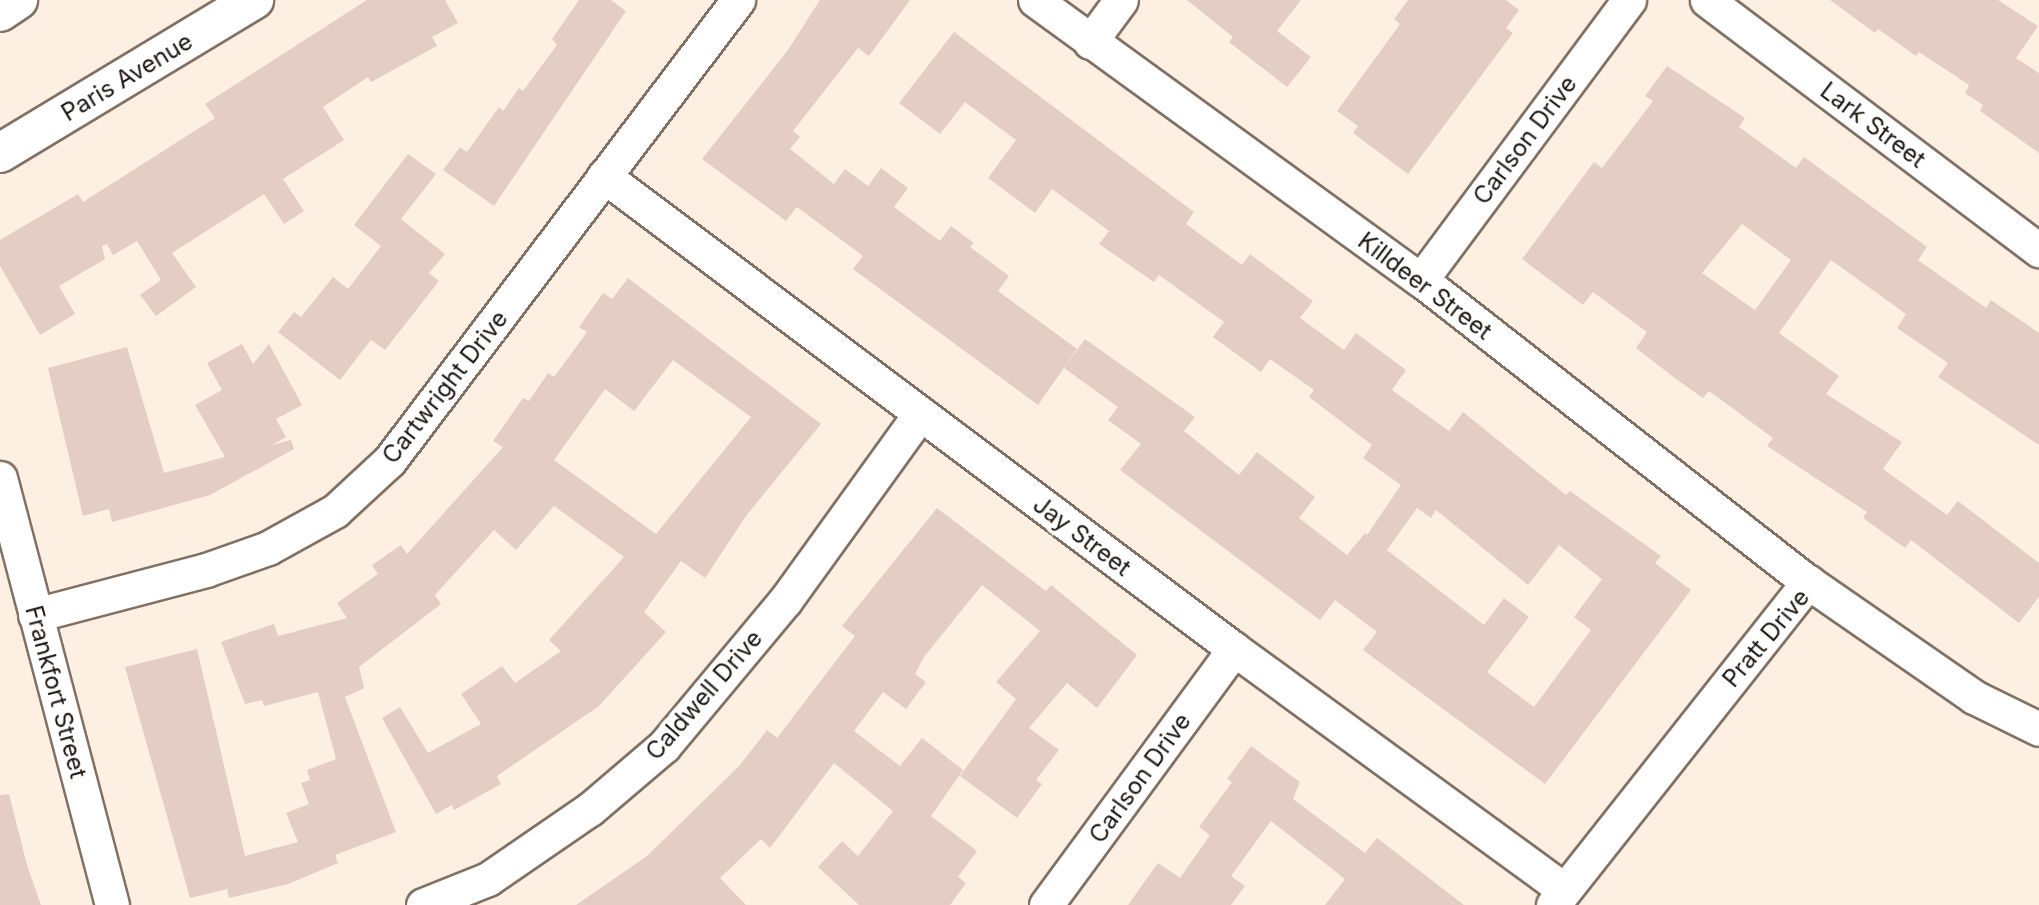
<!DOCTYPE html>
<html>
<head>
<meta charset="utf-8">
<style>
  body { margin:0 }
  #map { position:relative; width:2039px; height:905px; overflow:hidden; background:#feefe3; font-family:Inter,sans-serif }
  div>[style] { position:absolute }
  .building>* { inset:0; background:#e4cdc4 }
  .roads { filter:drop-shadow(2px 0 #817164) drop-shadow(-2px 0 #817164) drop-shadow(0 2px #817164) drop-shadow(0 -2px #817164) }
  .minor>* { height:33px; margin:-16.5px; padding:0 16.5px; transform-origin:16.5px; border-radius:16.5px; background:#fff }
  .tertiary>* { height:38px; margin:-19px; padding:0 19px; transform-origin:19px; border-radius:19px; background:#fff }
  span { translate:-50% -50%; white-space:nowrap; text-align:center; line-height:1.15; -webkit-text-stroke:7px #fff; paint-order:stroke }
  .street-label { font-size:24px; color:#1d1712 }
</style>
</head>
<body>
<div id="map">
  <div class="building">
    <i style="clip-path:polygon(367px 0,445px 0,458px 23px,432px 37px,437px 46px,371px 82px,368px 77px,323px 107px,344px 140px,283px 179px,304px 211px,284px 224px,264px 194px,172px 253px,196px 287px,156px 316px,140px 295px,161px 280px,137px 241px,113px 255px,107px 244px,102px 246px,105px 259px,59px 286px,75px 314px,40px 335px,0 266px,0 240px,78px 194px,83px 202px,215px 118px,205px 104px)"></i>
    <i style="clip-path:polygon(579px 0,611px 0,626px 11px,494px 206px,443px 170px,460px 147px,467px 152px,499px 107px,503px 111px,519px 88px,523px 91px,557px 45px,552px 39px)"></i>
    <i style="clip-path:polygon(820px 0,910px 0,869px 56px,858px 48px,793px 131px,800px 137px,790px 149px,834px 184px,845px 169px,868px 186px,881px 168px,908px 188px,894px 207px,940px 241px,951px 226px,974px 243px,970px 247px,1009px 276px,998px 291px,1077px 349px,1038px 405px,853px 269px,863px 256px,797px 207px,786px 221px,702px 159px,788px 50px)"></i>
    <i style="clip-path:polygon(1187px 0,1301px 0,1277px 31px,1311px 57px,1287px 87px,1229px 42px,1233px 37px)"></i>
    <i style="clip-path:polygon(1408px 0,1506px 0,1519px 10px,1506px 28px,1513px 33px,1408px 174px,1353px 133px,1358px 126px,1337px 111px,1400px 24px,1394px 19px)"></i>
    <i style="clip-path:polygon(1830px 0,1998px 0,2038px 26px,2016px 58px,2039px 73px,2039px 153px,1980px 111px,1983px 105px,1965px 93px,1969px 85px,1919px 52px,1916px 56px,1878px 29px,1875px 33px)"></i>
    <i style="clip-path:polygon(evenodd,954px 32px,1194px 212px,1186px 224px,1242px 265px,1250px 254px,1313px 301px,1300px 318px,1344px 350px,1356px 333px,1406px 370px,1392px 390px,1449px 431px,1463px 412px,1566px 495px,1570px 491px,1661px 556px,1655px 563px,1691px 590px,1545px 784px,1363px 650px,1377px 632px,1335px 600px,1320px 620px,1120px 470px,1141px 444px,1108px 420px,1118px 407px,1064px 368px,1085px 339px,1195px 417px,1184px 431px,1239px 475px,1257px 452px,1315px 497px,1299px 518px,1347px 555px,1365px 533px,1367px 535px,1401px 485px,1363px 458px,1372px 445px,1309px 397px,1314px 390px,1270px 359px,1261px 372px,1213px 337px,1224px 322px,1159px 275px,1154px 282px,1099px 244px,1109px 231px,1052px 189px,1035px 213px,988px 178px,1016px 140px,965px 102px,940px 134px,899px 103px,954px 32px,1417px 508px,1431px 518px,1436px 510px,1528px 585px,1559px 545px,1602px 579px,1574px 617px,1591px 630px,1534px 707px,1487px 672px,1529px 617px,1504px 598px,1484px 625px,1387px 550px,1417px 508px)"></i>
    <i style="clip-path:polygon(evenodd,1667px 66px,1745px 118px,1739px 127px,1796px 168px,1804px 157px,1927px 247px,1918px 260px,1986px 308px,1991px 300px,2039px 333px,2039px 445px,1938px 377px,1948px 363px,1897px 328px,1906px 314px,1831px 260px,1779px 333px,1839px 376px,1826px 394px,1902px 442px,1883px 469px,1947px 515px,1958px 501px,2039px 563px,2039px 597px,2019px 623px,1911px 540px,1905px 548px,1863px 518px,1867px 512px,1767px 446px,1773px 438px,1709px 391px,1703px 398px,1676px 379px,1636px 348px,1647px 332px,1593px 292px,1583px 305px,1522px 259px,1594px 162px,1602px 168px,1653px 101px,1645px 96px,1667px 66px,1742px 224px,1791px 260px,1755px 310px,1702px 273px,1742px 224px)"></i>
    <i style="clip-path:polygon(408px 154px,436px 174px,401px 219px,445px 254px,429px 273px,439px 281px,385px 350px,371px 340px,340px 380px,278px 332px,294px 312px,301px 317px,333px 277px,348px 289px,381px 246px,354px 225px)"></i>
    <i style="clip-path:polygon(evenodd,628px 278px,821px 424px,746px 516px,705px 578px,681px 561px,644px 612px,666px 632px,599px 706px,497px 776px,501px 784px,454px 810px,452px 805px,436px 814px,382px 718px,400px 707px,428px 753px,481px 724px,461px 694px,502px 666px,515px 683px,561px 651px,549px 640px,624px 557px,554px 506px,516px 550px,494px 530px,435px 595px,441px 604px,359px 667px,364px 688px,345px 697px,396px 832px,335px 855px,338px 863px,288px 884px,229px 898px,227px 889px,190px 898px,125px 667px,197px 649px,245px 856px,298px 842px,286px 813px,309px 804px,301px 783px,310px 780px,307px 770px,336px 759px,318px 692px,264px 706px,262px 700px,245px 704px,221px 642px,274px 624px,278px 636px,347px 618px,337px 603px,378px 574px,372px 565px,401px 545px,407px 554px,503px 447px,493px 441px,523px 398px,529px 401px,548px 373px,554px 377px,587px 332px,579px 327px,603px 293px,612px 299px,628px 278px,673px 360px,751px 417px,656px 534px,554px 460px,605px 389px,634px 411px,673px 360px)"></i>
    <i style="clip-path:polygon(242px 344px,253px 364px,269px 344px,302px 405px,276px 419px,286px 437px,272px 445px,291px 440px,294px 449px,210px 495px,112px 522px,109px 509px,83px 516px,48px 368px,127px 347px,164px 473px,225px 457px,195px 405px,222px 390px,207px 363px)"></i>
    <i style="clip-path:polygon(937px 508px,1046px 591px,1051px 585px,1137px 655px,1097px 708px,1067px 683px,1029px 728px,1059px 750px,1036px 780px,1042px 784px,1017px 818px,960px 776px,1016px 699px,996px 682px,1040px 631px,982px 585px,924px 657px,915px 674px,926px 682px,906px 709px,883px 692px,854px 731px,900px 766px,922px 738px,963px 770px,931px 816px,977px 851px,958px 877px,966px 883px,950px 905px,859px 905px,818px 867px,842px 841px,858px 856px,893px 811px,834px 763px,770px 848px,761px 839px,720px 878px,746px 905px,576px 905px,647px 856px,740px 765px,767px 730px,777px 738px,855px 636px,842px 626px)"></i>
    <i style="clip-path:polygon(1251px 746px,1300px 782px,1293px 799px,1365px 853px,1377px 838px,1464px 905px,1325px 905px,1345px 879px,1271px 821px,1231px 876px,1245px 886px,1231px 905px,1128px 905px,1158px 863px,1180px 878px,1210px 835px,1199px 827px,1232px 782px,1227px 779px)"></i>
    <i style="clip-path:polygon(9px 794px,27px 865px,41px 905px,0 905px,0 795px)"></i>
  </div>
  <div class="roads">
    <div class="minor">
      <i style="left:1035px;top:0;width:477px;rotate:36deg"></i>
      <i style="left:1421px;top:280px;width:491px;rotate:38deg"></i>
      <i style="left:1808px;top:582px;width:202px;rotate:34.7deg"></i>
      <i style="left:1974px;top:697px;width:72px;rotate:26.2deg"></i>
      <i style="left:1707px;top:0;width:416px;rotate:37deg"></i>
      <i style="left:1090px;top:42px;width:52px;rotate:-53.6deg"></i>
      <i style="left:604px;top:176px;width:788px;rotate:36.9deg"></i>
      <i style="left:1234px;top:649px;width:409px;rotate:36.1deg"></i>
      <i style="left:1421px;top:280px;width:349px;rotate:-53.4deg"></i>
      <i style="left:0;top:478px;width:441px;rotate:75.3deg"></i>
      <i style="left:35px;top:615px;width:177px;rotate:-14.7deg"></i>
      <i style="left:206px;top:570px;width:66px;rotate:-19.5deg"></i>
      <i style="left:268px;top:548px;width:77px;rotate:-28.9deg"></i>
      <i style="left:335px;top:511px;width:75px;rotate:-42.8deg"></i>
      <i style="left:390px;top:460px;width:577px;rotate:-52.89deg"></i>
      <i style="left:423px;top:905px;width:70px;rotate:-21.8deg"></i>
      <i style="left:488px;top:879px;width:124px;rotate:-34.5deg"></i>
      <i style="left:590px;top:809px;width:97px;rotate:-40.4deg"></i>
      <i style="left:664px;top:746px;width:189px;rotate:-50.2deg"></i>
      <i style="left:785px;top:601px;width:231px;rotate:-54.2deg"></i>
      <i style="left:1046px;top:905px;width:318px;rotate:-53.7deg"></i>
      <i style="left:1553px;top:905px;width:412px;rotate:-51.7deg"></i>
    </div>
    <div class="tertiary">
      <i style="left:0;top:12px;width:22px;rotate:-34deg"></i>
      <i style="left:0;top:153px;width:297px;rotate:-31.1deg"></i>
    </div>
  </div>
  <div class="street-label">
    <span style="left:127px;top:77px;rotate:-31deg">Paris Avenue</span>
    <span style="left:1873px;top:125px;rotate:37deg">Lark Street</span>
    <span style="left:1525px;top:140px;rotate:-53deg">Carlson Drive</span>
    <span style="left:1425px;top:286px;rotate:37deg">Killdeer Street</span>
    <span style="left:445px;top:387px;rotate:-52deg">Cartwright Drive</span>
    <span style="left:1082px;top:536px;rotate:37deg">Jay Street</span>
    <span style="left:1766px;top:638px;rotate:-50deg">Pratt Drive</span>
    <span style="left:56px;top:692px;rotate:75deg">Frankfort Street</span>
    <span style="left:704px;top:695px;rotate:-49deg">Caldwell Drive</span>
    <span style="left:1140px;top:778px;rotate:-54deg">Carlson Drive</span>
  </div>
</div>
</body>
</html>
